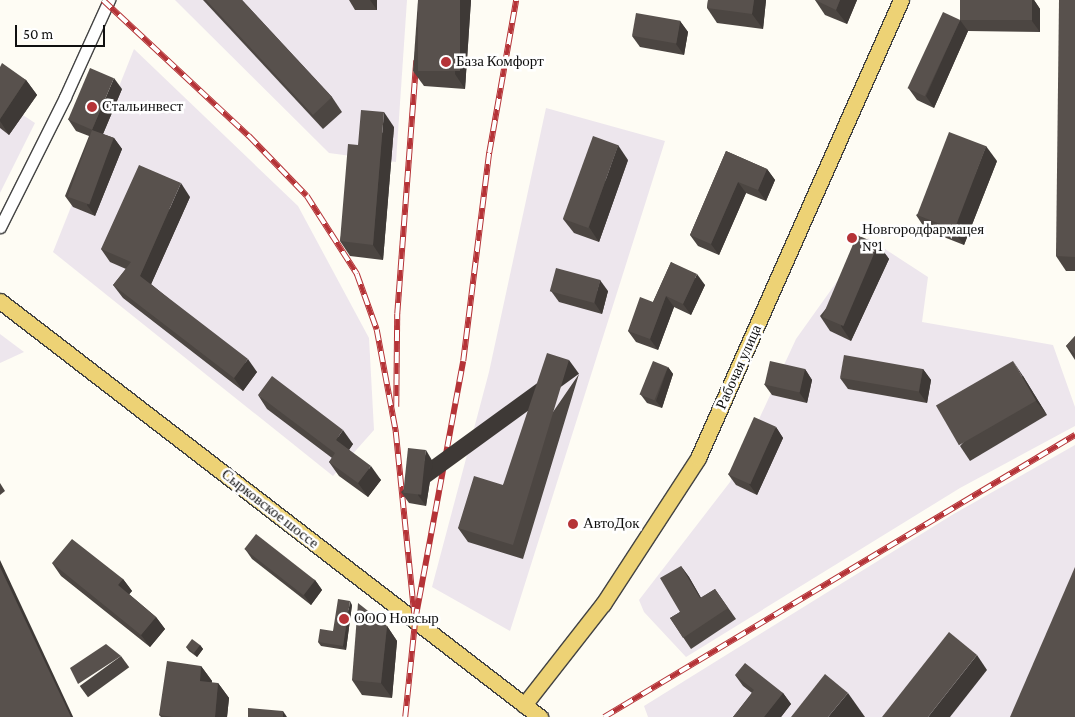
<!DOCTYPE html>
<html>
<head>
<meta charset="utf-8">
<style>
  body { margin:0 }
  #map { position:relative; width:1075px; height:717px; overflow:hidden; background:#fefcf4; font-family:"Crimson Pro",serif }
  div>[style] { position:absolute }
  .industrial>* { inset:0; background:#ede6ed }
  .roads { filter:drop-shadow(1px 0 #434343) drop-shadow(-1px 0 #434343) drop-shadow(0 1px #434343) drop-shadow(0 -1px #434343) }
  .minor>* { height:11px; margin:-5.5px; padding:0 5.5px; transform-origin:5.5px; border-radius:5.5px; background:#fff }
  .major>* { height:15px; margin:-7.5px; padding:0 7.5px; transform-origin:7.5px; border-radius:7.5px; background:#edd275 }
  .rail>* { height:5.5px; margin-top:-2.75px; transform-origin:0; background:repeating-linear-gradient(90deg,#fff 0 11px,#b53337 0 22px); box-sizing:border-box; border-block:1px solid #b53337 }
  .wall>* { inset:0; background:#4c4642; transform-origin:0 0 }
  .shaded-wall>* { inset:0; background:#3e3936; transform-origin:0 0 }
  .building>* { inset:0; background:#58514d; transform-origin:0 0 }
  .dots>* { width:14px; height:14px; translate:-50% -50%; box-sizing:border-box; border:2px solid #fff; border-radius:50% }
  span { translate:-50% -50%; white-space:nowrap; text-align:center; line-height:1.15; -webkit-text-stroke:5px #fff; paint-order:stroke }
  .poi-label { font-size:15px; color:#101010 }
  .left { translate:0 -50%; text-align:left }
  .street-label { font-size:15px; color:#101010 }
  .scale { position:absolute; left:15px; top:25px; width:90px; height:22px; box-sizing:border-box; border:2px solid #101010; border-top:0; padding-left:6px; font-size:15px; line-height:18px; white-space:nowrap; color:#101010; -webkit-text-stroke:4px #fff; paint-order:stroke }
</style>
</head>
<body>
<div id="map">
  <div class="industrial">
    <i style="clip-path:polygon(175px 0,407px 0,396px 162px,329px 153px)"></i>
    <i style="clip-path:polygon(134px 49px,298px 206px,369px 338px,374px 430px,333px 476px,53px 252px)"></i>
    <i style="clip-path:polygon(0 100px,35px 123px,0 193px)"></i>
    <i style="clip-path:polygon(546px 108px,665px 141px,510px 631px,432px 587px,489px 372px)"></i>
    <i style="clip-path:polygon(868px 238px,928px 277px,922px 322px,1053px 345px,1075px 407px,1075px 426px,960px 488px,686px 657px,644px 612px,639px 600px,730px 482px,796px 339px)"></i>
    <i style="clip-path:polygon(0 334px,24px 352px,0 363px)"></i>
    <i style="clip-path:polygon(1075px 445px,1075px 717px,648px 717px,644px 706px,952px 515px)"></i>
  </div>
  <div class="roads">
    <div class="minor">
      <i style="left:0;top:227px;width:145px;rotate:-63.4deg"></i>
      <i style="left:65px;top:97px;width:107px;rotate:-65.6deg"></i>
    </div>
    <div class="major">
      <i style="left:0;top:301px;width:682px;rotate:37.61deg"></i>
      <i style="left:524px;top:705px;width:128px;rotate:-52deg"></i>
      <i style="left:603px;top:604px;width:174px;rotate:-56.9deg"></i>
      <i style="left:698px;top:458px;width:501px;rotate:-66.1deg"></i>
    </div>
  </div>
  <div class="rail">
    <i style="left:103px;top:0;width:200px;rotate:43deg"></i>
    <i style="left:249px;top:136px;width:83px;rotate:46deg"></i>
    <i style="left:307px;top:196px;width:93px;rotate:57.3deg"></i>
    <i style="left:357px;top:274px;width:59px;rotate:70.3deg"></i>
    <i style="left:377px;top:330px;width:104px;rotate:79.4deg"></i>
    <i style="left:396px;top:432px;width:189px;rotate:84.2deg"></i>
    <i style="left:396px;top:407px;width:93px;rotate:-89.4deg"></i>
    <i style="left:397px;top:314px;width:254px;rotate:-85.7deg"></i>
    <i style="left:405px;top:717px;width:98px;rotate:-84.1deg"></i>
    <i style="left:415px;top:620px;width:263px;rotate:-79.5deg"></i>
    <i style="left:463px;top:361px;width:210px;rotate:-82.9deg"></i>
    <i style="left:489px;top:153px;width:155px;rotate:-80deg"></i>
    <i style="left:604px;top:717px;width:549px;rotate:-30.91deg"></i>
  </div>
  <div class="wall">
    <i style="clip-path:polygon(203px 0,242px 0,332px 97px,342px 112px,323px 129px)"></i>
    <i style="clip-path:polygon(349px 0,377px 0,377px 10px,355px 10px)"></i>
    <i style="clip-path:polygon(418px 0,471px 0,465px 89px,424px 86px,413px 71px)"></i>
    <i style="clip-path:polygon(708px 0,766px 0,763px 29px,717px 23px,707px 8px)"></i>
    <i style="clip-path:polygon(815px 0,857px 0,847px 24px,825px 15px)"></i>
    <i style="clip-path:polygon(960px 0,1034px 0,1040px 9px,1040px 32px,968px 31px,934px 108px,917px 100px,909px 89px,960px 20px)"></i>
    <i style="clip-path:polygon(1075px 0,1075px 271px,1066px 271px,1056px 256px)"></i>
    <i style="clip-path:polygon(680px 21px,688px 32px,684px 55px,640px 47px,632px 36px)"></i>
    <i style="clip-path:polygon(0 67px,26px 80px,37px 95px,9px 135px,0 128px)"></i>
    <i style="clip-path:polygon(122px 89px,103px 134px,114px 138px,122px 149px,95px 216px,73px 207px,65px 196px,89px 136px,76px 131px,68px 119px)"></i>
    <i style="clip-path:polygon(394px 127px,383px 260px,350px 256px,340px 241px,358px 145px)"></i>
    <i style="clip-path:polygon(726px 151px,767px 169px,775px 180px,766px 201px,746px 193px,719px 255px,698px 246px,690px 235px)"></i>
    <i style="clip-path:polygon(628px 160px,599px 242px,574px 233px,563px 219px)"></i>
    <i style="clip-path:polygon(997px 161px,964px 245px,926px 230px,916px 215px)"></i>
    <i style="clip-path:polygon(190px 197px,151px 284px,257px 372px,243px 391px,123px 298px,113px 285px,126px 269px,110px 262px,101px 249px)"></i>
    <i style="clip-path:polygon(878px 244px,889px 259px,851px 341px,830px 331px,820px 316px)"></i>
    <i style="clip-path:polygon(671px 262px,705px 285px,691px 315px,674px 307px,658px 350px,636px 342px,628px 331px,653px 302px)"></i>
    <i style="clip-path:polygon(551px 291px,608px 291px,602px 314px,559px 302px)"></i>
    <i style="clip-path:polygon(1075px 336px,1075px 360px,1066px 346px)"></i>
    <i style="clip-path:polygon(668px 367px,673px 374px,662px 408px,647px 403px,641px 395px)"></i>
    <i style="clip-path:polygon(805px 369px,812px 380px,807px 403px,772px 395px,764px 384px)"></i>
    <i style="clip-path:polygon(923px 369px,931px 380px,927px 403px,848px 389px,840px 378px)"></i>
    <i style="clip-path:polygon(579px 374px,523px 559px,468px 542px,458px 528px,503px 485px)"></i>
    <i style="clip-path:polygon(1023px 376px,1047px 415px,970px 461px,960px 446px)"></i>
    <i style="clip-path:polygon(258px 395px,353px 444px,349px 450px,381px 480px,368px 497px,339px 476px,329px 462px,332px 458px,267px 409px)"></i>
    <i style="clip-path:polygon(776px 427px,783px 438px,757px 495px,736px 485px,728px 474px)"></i>
    <i style="clip-path:polygon(433px 462px,426px 506px,409px 503px,401px 492px)"></i>
    <i style="clip-path:polygon(0 483px,5px 491px,0 495px)"></i>
    <i style="clip-path:polygon(245px 549px,315px 580px,322px 590px,311px 605px,252px 559px)"></i>
    <i style="clip-path:polygon(52px 563px,123px 579px,132px 591px,129px 594px,156px 617px,165px 629px,150px 647px,61px 576px)"></i>
    <i style="clip-path:polygon(681px 566px,689px 577px,701px 598px,715px 589px,736px 619px,691px 649px,670px 618px,680px 612px)"></i>
    <i style="clip-path:polygon(352px 605px,346px 650px,321px 646px,318px 642px,333px 631px)"></i>
    <i style="clip-path:polygon(387px 626px,397px 641px,392px 698px,362px 695px,352px 680px)"></i>
    <i style="clip-path:polygon(200px 645px,203px 649px,197px 657px,189px 651px,186px 647px)"></i>
    <i style="left:121px;top:656px;width:14px;height:51px;rotate:54deg"></i>
    <i style="clip-path:polygon(201px 666px,212px 681px,211px 683px,218px 683px,229px 698px,227px 717px,161px 717px,159px 715px)"></i>
    <i style="clip-path:polygon(735px 675px,783px 693px,791px 704px,781px 717px,733px 717px,752px 693px,743px 686px)"></i>
  </div>
  <div class="shaded-wall">
    <i style="clip-path:polygon(370px 0,377px 0,377px 10px)"></i>
    <i style="clip-path:polygon(460px 0,471px 0,465px 89px,455px 74px)"></i>
    <i style="clip-path:polygon(754px 0,766px 0,763px 29px,752px 14px)"></i>
    <i style="clip-path:polygon(840px 0,857px 0,847px 24px,836px 10px)"></i>
    <i style="clip-path:polygon(1032px 0,1034px 0,1040px 9px,1040px 32px,1032px 21px)"></i>
    <i style="clip-path:polygon(960px 20px,968px 31px,934px 108px,926px 96px)"></i>
    <i style="clip-path:polygon(680px 21px,688px 32px,684px 55px,676px 44px)"></i>
    <i style="clip-path:polygon(114px 78px,122px 89px,100px 141px,92px 130px)"></i>
    <i style="clip-path:polygon(26px 80px,37px 95px,9px 135px,0 121px,0 119px)"></i>
    <i style="clip-path:polygon(384px 112px,394px 127px,383px 260px,373px 245px)"></i>
    <i style="clip-path:polygon(114px 138px,122px 149px,95px 216px,87px 205px)"></i>
    <i style="clip-path:polygon(618px 145px,628px 160px,599px 242px,589px 227px)"></i>
    <i style="clip-path:polygon(986px 146px,997px 161px,964px 245px,953px 230px)"></i>
    <i style="clip-path:polygon(767px 169px,775px 180px,766px 201px,758px 190px)"></i>
    <i style="clip-path:polygon(738px 182px,746px 193px,719px 255px,711px 244px)"></i>
    <i style="clip-path:polygon(181px 183px,190px 197px,149px 289px,140px 276px)"></i>
    <i style="clip-path:polygon(878px 244px,889px 259px,851px 341px,841px 326px)"></i>
    <i style="clip-path:polygon(697px 274px,705px 285px,691px 315px,683px 304px)"></i>
    <i style="clip-path:polygon(600px 280px,608px 291px,602px 314px,594px 302px)"></i>
    <i style="clip-path:polygon(666px 296px,674px 307px,658px 350px,650px 339px)"></i>
    <i style="clip-path:polygon(248px 359px,257px 372px,243px 391px,234px 378px)"></i>
    <i style="left:569px;top:360px;width:17px;height:193px;rotate:54deg"></i>
    <i style="clip-path:polygon(1013px 361px,1023px 376px,1047px 415px,1036px 401px)"></i>
    <i style="clip-path:polygon(668px 367px,673px 374px,662px 408px,656px 401px)"></i>
    <i style="clip-path:polygon(805px 369px,812px 380px,807px 403px,799px 392px)"></i>
    <i style="clip-path:polygon(923px 369px,931px 380px,927px 403px,919px 392px)"></i>
    <i style="clip-path:polygon(776px 427px,783px 438px,757px 495px,749px 484px)"></i>
    <i style="clip-path:polygon(343px 430px,353px 444px,346px 454px,336px 440px)"></i>
    <i style="clip-path:polygon(426px 450px,433px 462px,426px 506px,418px 495px)"></i>
    <i style="clip-path:polygon(371px 466px,381px 480px,368px 497px,358px 483px)"></i>
    <i style="left:0;top:560px;width:174px;height:7px;rotate:65deg"></i>
    <i style="clip-path:polygon(681px 566px,689px 577px,708px 610px,700px 598px)"></i>
    <i style="clip-path:polygon(123px 579px,132px 591px,127px 597px,118px 585px)"></i>
    <i style="clip-path:polygon(315px 580px,322px 590px,311px 605px,304px 595px)"></i>
    <i style="clip-path:polygon(350px 601px,352px 605px,346px 650px,343px 646px)"></i>
    <i style="clip-path:polygon(156px 617px,165px 629px,150px 647px,141px 635px)"></i>
    <i style="clip-path:polygon(387px 626px,397px 641px,392px 698px,381px 683px)"></i>
    <i style="clip-path:polygon(200px 645px,203px 649px,197px 657px,194px 653px)"></i>
    <i style="clip-path:polygon(977px 655px,987px 670px,950px 717px,928px 717px)"></i>
    <i style="clip-path:polygon(201px 666px,212px 681px,210px 696px,200px 681px)"></i>
    <i style="clip-path:polygon(218px 683px,229px 698px,227px 717px,215px 717px)"></i>
    <i style="clip-path:polygon(783px 693px,791px 704px,781px 717px,764px 717px)"></i>
    <i style="clip-path:polygon(848px 693px,865px 717px,828px 717px)"></i>
    <i style="clip-path:polygon(283px 711px,287px 717px,283px 717px)"></i>
  </div>
  <div class="building">
    <i style="clip-path:polygon(206px 0,242px 0,332px 97px,313px 115px)"></i>
    <i style="left:418px;top:0;width:42px;height:71px"></i>
    <i style="clip-path:polygon(708px 0,754px 0,752px 14px,707px 8px)"></i>
    <i style="clip-path:polygon(815px 0,840px 0,836px 10px)"></i>
    <i style="left:960px;top:0;width:72px;height:20px"></i>
    <i style="clip-path:polygon(1059px 0,1075px 0,1075px 257px,1056px 256px)"></i>
    <i style="left:943px;top:12px;width:19px;height:84px;rotate:25deg"></i>
    <i style="left:636px;top:13px;width:45px;height:23px;rotate:10deg"></i>
    <i style="clip-path:polygon(2px 63px,26px 80px,0 119px,0 67px)"></i>
    <i style="left:90px;top:68px;width:26px;height:56px;rotate:23deg"></i>
    <i style="clip-path:polygon(361px 110px,384px 112px,373px 245px,340px 241px,348px 144px,358px 145px)"></i>
    <i style="left:92px;top:130px;width:23px;height:71px;rotate:20deg"></i>
    <i style="left:949px;top:132px;width:40px;height:89px;rotate:21deg"></i>
    <i style="left:593px;top:136px;width:27px;height:88px;rotate:20deg"></i>
    <i style="clip-path:polygon(726px 151px,767px 169px,758px 190px,738px 182px,711px 244px,690px 235px)"></i>
    <i style="clip-path:polygon(139px 165px,181px 183px,140px 276px,248px 359px,234px 378px,113px 285px,131px 262px,101px 249px)"></i>
    <i style="left:857px;top:235px;width:23px;height:89px;rotate:23deg"></i>
    <i style="clip-path:polygon(671px 262px,697px 274px,683px 304px,666px 296px,650px 339px,628px 331px,640px 297px,653px 302px)"></i>
    <i style="left:556px;top:268px;width:46px;height:24px;rotate:15deg"></i>
    <i style="clip-path:polygon(1075px 336px,1075px 354px,1066px 346px)"></i>
    <i style="clip-path:polygon(547px 353px,569px 360px,513px 545px,458px 528px,474px 476px,503px 485px)"></i>
    <i style="left:844px;top:355px;width:80px;height:23px;rotate:10deg"></i>
    <i style="left:653px;top:361px;width:16px;height:36px;rotate:22deg"></i>
    <i style="left:770px;top:361px;width:36px;height:24px;rotate:13deg"></i>
    <i style="left:1013px;top:361px;width:46px;height:89px;rotate:60deg"></i>
    <i style="clip-path:polygon(272px 376px,343px 430px,336px 440px,371px 466px,358px 483px,329px 462px,335px 453px,258px 395px)"></i>
    <i style="left:754px;top:417px;width:24px;height:63px;rotate:24deg"></i>
    <i style="left:408px;top:448px;width:18px;height:45px;rotate:6deg"></i>
    <i style="left:256px;top:534px;width:75px;height:19px;rotate:38deg"></i>
    <i style="clip-path:polygon(72px 539px,123px 579px,118px 585px,156px 617px,141px 635px,52px 563px)"></i>
    <i style="clip-path:polygon(681px 566px,700px 598px,715px 589px,728px 608px,683px 638px,670px 618px,680px 612px,660px 578px)"></i>
    <i style="clip-path:polygon(0 567px,71px 717px,0 717px)"></i>
    <i style="clip-path:polygon(1075px 567px,1075px 717px,1010px 717px)"></i>
    <i style="clip-path:polygon(338px 599px,350px 601px,343px 646px,318px 642px,320px 629px,333px 631px)"></i>
    <i style="clip-path:polygon(358px 603px,387px 626px,381px 683px,352px 680px)"></i>
    <i style="clip-path:polygon(949px 632px,977px 655px,928px 717px,882px 717px)"></i>
    <i style="left:192px;top:639px;width:10px;height:10px;rotate:37deg"></i>
    <i style="clip-path:polygon(106px 644px,121px 656px,78px 684px,70px 668px)"></i>
    <i style="clip-path:polygon(167px 661px,201px 666px,200px 681px,218px 683px,215px 717px,173px 717px,159px 715px)"></i>
    <i style="clip-path:polygon(745px 663px,783px 693px,764px 717px,733px 717px,754px 690px,735px 675px)"></i>
    <i style="clip-path:polygon(825px 674px,848px 693px,828px 717px,791px 717px)"></i>
    <i style="clip-path:polygon(248px 708px,283px 711px,283px 717px,248px 717px)"></i>
  </div>
  <div class="dots">
    <i style="left:446px;top:62px;background:#b53337"></i>
    <i style="left:92px;top:107px;background:#b53337"></i>
    <i style="left:852px;top:238px;background:#b53337"></i>
    <i style="left:573px;top:524px;background:#b53337"></i>
    <i style="left:344px;top:619px;background:#b53337"></i>
  </div>
  <div class="poi-label">
    <span class="left" style="left:456px;top:62px">База Комфорт</span>
    <span class="left" style="left:102px;top:107px">Стальинвест</span>
    <span class="left" style="left:862px;top:238px">Новгородфармацея<br>№1</span>
    <span class="left" style="left:583px;top:524px">АвтоДок</span>
    <span class="left" style="left:354px;top:619px">ООО Новсыр</span>
  </div>
  <div class="street-label">
    <span style="left:739px;top:367px;rotate:-66deg">Рабочая улица</span>
    <span style="left:270px;top:509px;rotate:38deg">Сырковское шоссе</span>
  </div>
  <div class="scale">50 m</div>
</div>
</body>
</html>
